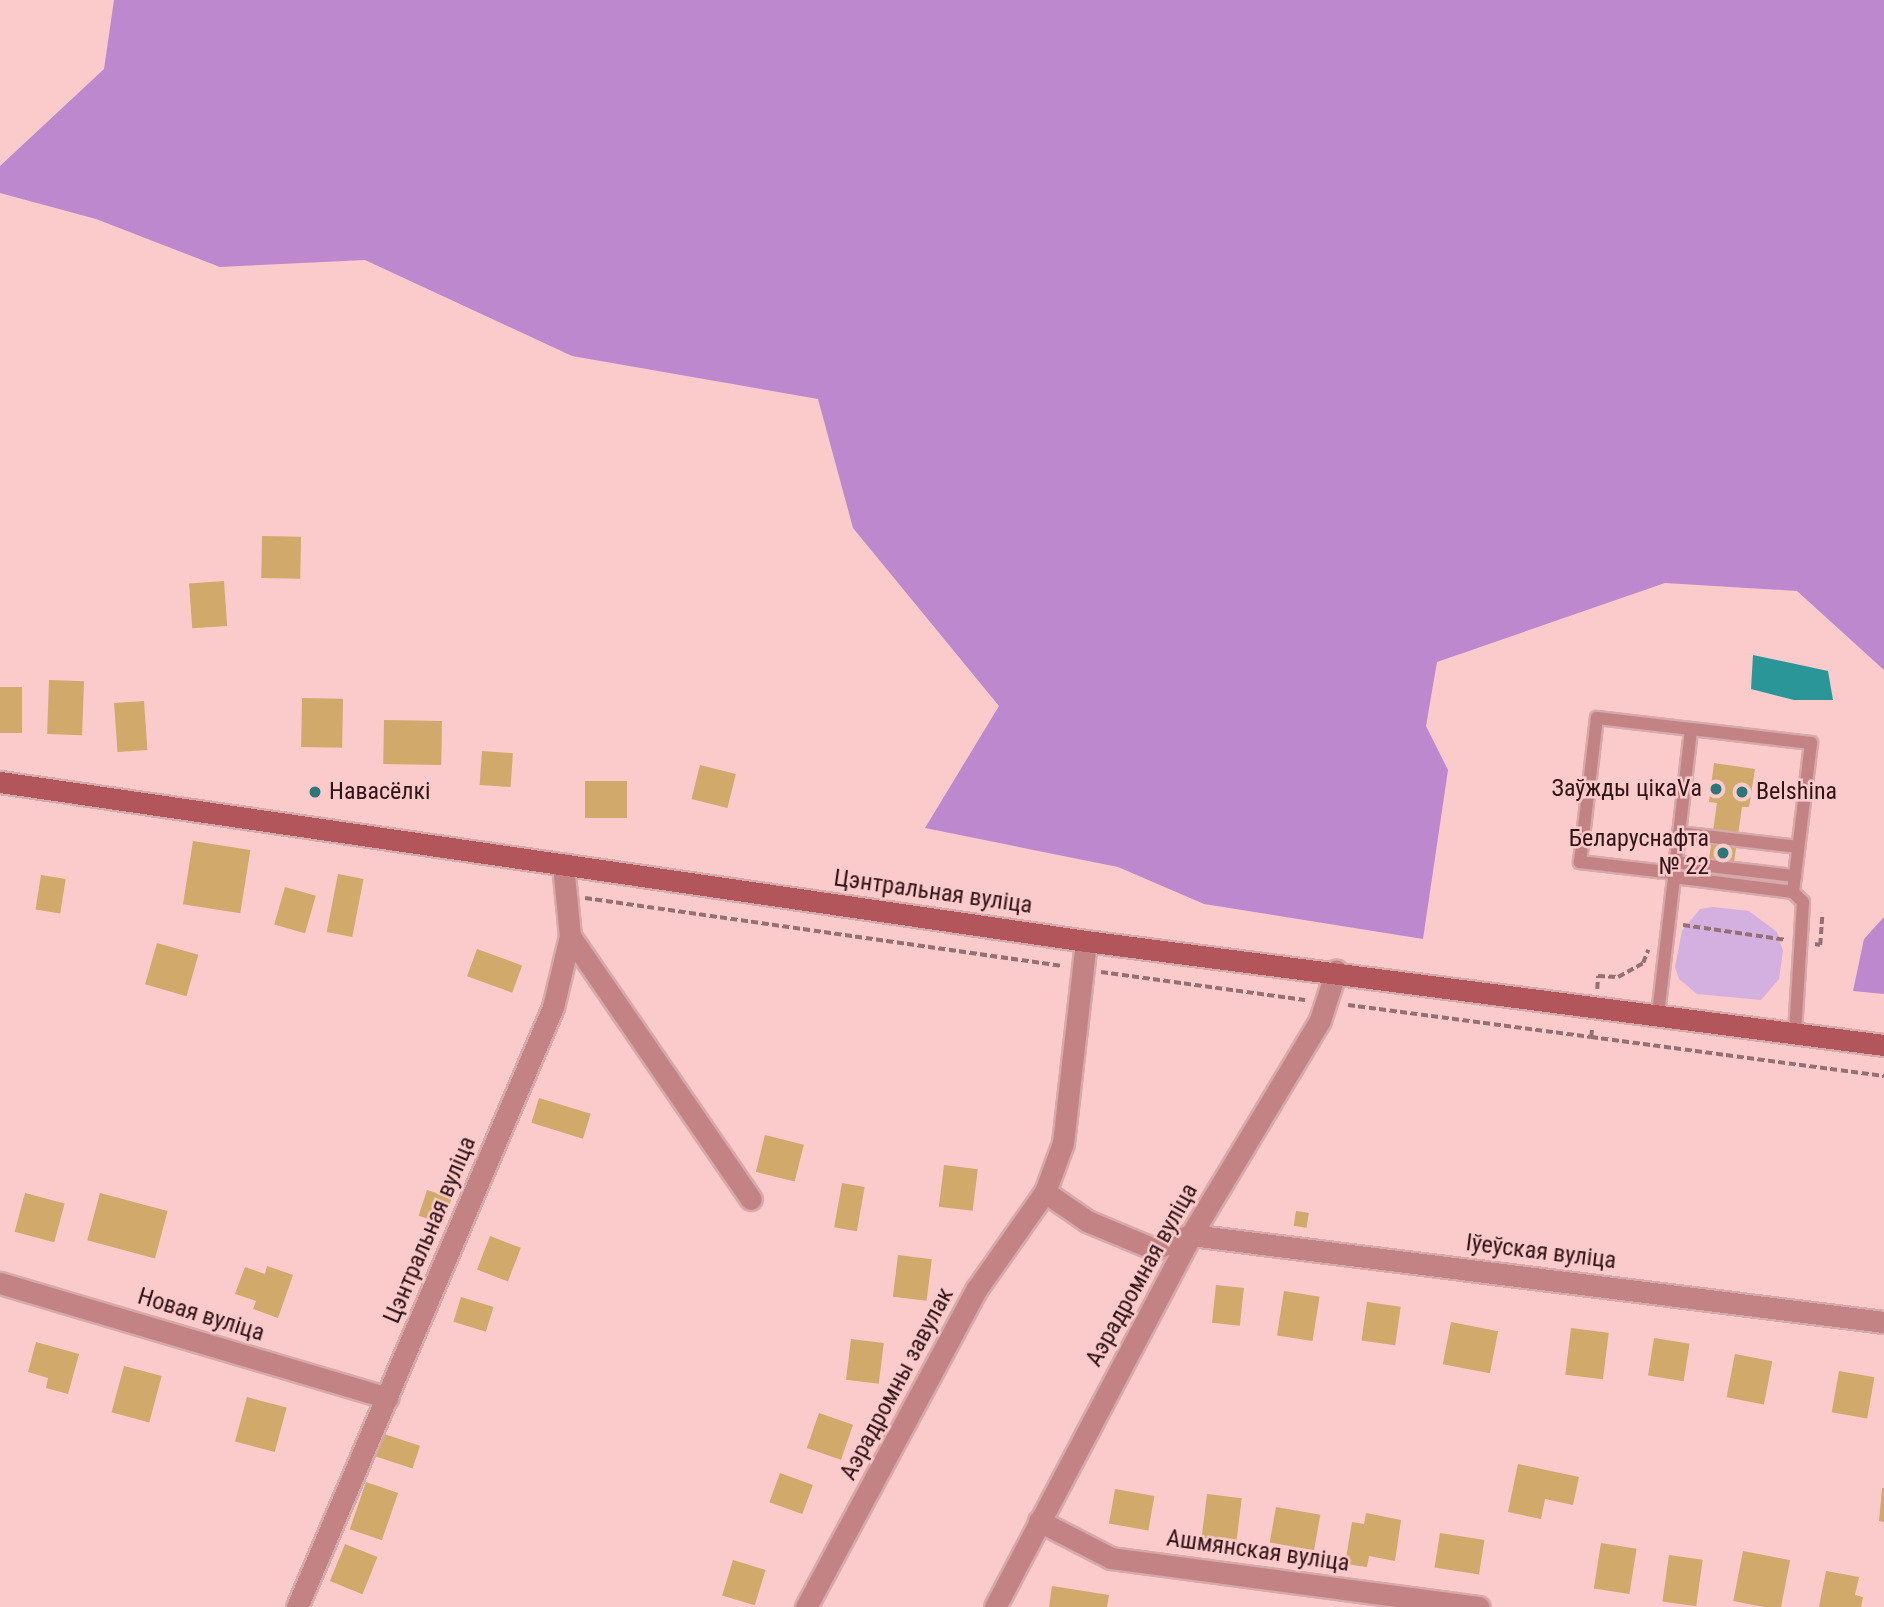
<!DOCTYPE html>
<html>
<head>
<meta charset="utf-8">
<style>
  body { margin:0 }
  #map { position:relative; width:1884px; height:1607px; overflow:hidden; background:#fbcacb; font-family:"Roboto Condensed",sans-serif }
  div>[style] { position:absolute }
  .green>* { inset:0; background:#d3b0df }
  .forest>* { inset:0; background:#be88cf }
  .water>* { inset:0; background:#2b9698 }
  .building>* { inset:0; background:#d1a96b; transform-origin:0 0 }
  .path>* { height:3.5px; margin-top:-1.75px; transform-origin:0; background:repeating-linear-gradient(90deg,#967071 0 7px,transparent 0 10.5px) }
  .roads { filter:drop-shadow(2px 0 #d6a9aa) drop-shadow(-2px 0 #d6a9aa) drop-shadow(0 2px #d6a9aa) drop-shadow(0 -2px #d6a9aa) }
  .lane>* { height:12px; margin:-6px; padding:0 6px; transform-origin:6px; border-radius:6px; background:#c38384 }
  .street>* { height:21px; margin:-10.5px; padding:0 10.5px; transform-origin:10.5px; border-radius:10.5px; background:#c38384 }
  .secondary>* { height:21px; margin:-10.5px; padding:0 10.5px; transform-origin:10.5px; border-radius:10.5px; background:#b2565c }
  .dots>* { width:19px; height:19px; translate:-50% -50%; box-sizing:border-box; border:4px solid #fbcacb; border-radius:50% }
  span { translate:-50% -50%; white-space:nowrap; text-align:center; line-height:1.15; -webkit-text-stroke:5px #fbcacb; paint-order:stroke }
  .poi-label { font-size:24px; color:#2f1315 }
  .right { translate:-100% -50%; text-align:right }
  .left { translate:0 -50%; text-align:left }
  .street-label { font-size:24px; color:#2f1315 }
</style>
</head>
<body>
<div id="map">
  <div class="green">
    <i style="clip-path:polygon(1713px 907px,1749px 911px,1777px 932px,1783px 951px,1779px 979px,1761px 1000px,1697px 994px,1679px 979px,1675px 967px,1682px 931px,1700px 909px)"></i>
  </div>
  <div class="forest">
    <i style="clip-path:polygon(114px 0,1884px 0,1884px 670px,1797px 591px,1665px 583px,1437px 662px,1426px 726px,1448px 770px,1423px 939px,1204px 904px,1118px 867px,925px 828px,999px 706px,853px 528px,818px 399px,572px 356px,365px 260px,220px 267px,96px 219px,0 193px,0 166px,104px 69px)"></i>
    <i style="clip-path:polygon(1884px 917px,1884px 994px,1853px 991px,1864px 939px)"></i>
  </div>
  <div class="water">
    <i style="clip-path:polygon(1753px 655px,1828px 671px,1833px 700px,1794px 700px,1751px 689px)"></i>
  </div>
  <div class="building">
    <i style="left:262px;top:536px;width:39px;height:42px;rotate:1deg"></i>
    <i style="left:224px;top:581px;width:45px;height:35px;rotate:86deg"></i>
    <i style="left:49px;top:680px;width:35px;height:54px;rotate:2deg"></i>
    <i style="left:0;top:687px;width:22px;height:46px"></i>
    <i style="left:302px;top:698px;width:41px;height:49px;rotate:1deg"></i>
    <i style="left:144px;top:701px;width:49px;height:30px;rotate:86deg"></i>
    <i style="left:384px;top:720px;width:58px;height:44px;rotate:1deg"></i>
    <i style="left:482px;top:751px;width:31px;height:34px;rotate:4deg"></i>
    <i style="clip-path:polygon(1714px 763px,1755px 769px,1749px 807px,1742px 807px,1730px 890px,1705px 887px,1717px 803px,1709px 802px)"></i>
    <i style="left:700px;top:765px;width:37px;height:35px;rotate:14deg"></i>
    <i style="left:585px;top:781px;width:42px;height:37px"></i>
    <i style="left:193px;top:841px;width:58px;height:64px;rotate:9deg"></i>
    <i style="left:338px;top:874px;width:26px;height:59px;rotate:11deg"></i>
    <i style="left:41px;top:875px;width:25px;height:35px;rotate:9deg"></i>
    <i style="left:285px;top:887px;width:32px;height:39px;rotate:16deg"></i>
    <i style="left:157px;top:943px;width:43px;height:43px;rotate:16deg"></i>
    <i style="left:477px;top:949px;width:48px;height:29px;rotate:20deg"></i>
    <i style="left:539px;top:1098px;width:54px;height:26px;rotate:17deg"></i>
    <i style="left:765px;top:1135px;width:40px;height:38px;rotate:14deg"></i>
    <i style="left:944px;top:1165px;width:34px;height:42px;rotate:7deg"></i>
    <i style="left:842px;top:1183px;width:23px;height:45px;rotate:10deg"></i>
    <i style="left:427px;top:1190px;width:26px;height:27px;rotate:18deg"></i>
    <i style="left:25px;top:1193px;width:41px;height:40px;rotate:15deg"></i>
    <i style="left:100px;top:1193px;width:70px;height:49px;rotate:15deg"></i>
    <i style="left:1296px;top:1211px;width:13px;height:15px;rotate:9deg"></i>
    <i style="left:490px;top:1236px;width:33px;height:36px;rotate:21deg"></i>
    <i style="left:898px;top:1255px;width:34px;height:42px;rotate:7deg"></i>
    <i style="clip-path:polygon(267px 1266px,293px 1275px,278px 1318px,253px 1309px,256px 1301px,235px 1294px,245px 1267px,265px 1274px)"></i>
    <i style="left:1216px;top:1285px;width:28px;height:38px;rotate:6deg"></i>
    <i style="left:1284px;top:1291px;width:36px;height:45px;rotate:9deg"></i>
    <i style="left:461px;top:1297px;width:34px;height:26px;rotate:17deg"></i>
    <i style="left:1367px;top:1302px;width:34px;height:39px;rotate:8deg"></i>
    <i style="left:1451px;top:1322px;width:48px;height:43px;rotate:11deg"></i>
    <i style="left:1571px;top:1328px;width:38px;height:47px;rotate:7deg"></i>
    <i style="left:1654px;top:1338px;width:36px;height:38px;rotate:9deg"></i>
    <i style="left:851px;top:1339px;width:33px;height:41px;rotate:7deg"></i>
    <i style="clip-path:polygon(36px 1342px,79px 1354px,68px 1394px,46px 1388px,48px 1378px,28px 1372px)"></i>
    <i style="left:1735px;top:1354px;width:38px;height:44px;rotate:11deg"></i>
    <i style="left:124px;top:1366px;width:39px;height:48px;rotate:15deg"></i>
    <i style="left:1839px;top:1371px;width:36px;height:42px;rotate:10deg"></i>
    <i style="left:247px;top:1397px;width:41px;height:46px;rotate:15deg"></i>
    <i style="left:819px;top:1413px;width:36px;height:37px;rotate:19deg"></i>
    <i style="left:381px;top:1433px;width:41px;height:24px;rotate:18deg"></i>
    <i style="clip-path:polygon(1518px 1464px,1579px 1477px,1573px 1505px,1545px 1499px,1541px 1519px,1508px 1512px)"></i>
    <i style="left:780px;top:1473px;width:35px;height:31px;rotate:20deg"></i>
    <i style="left:366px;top:1482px;width:34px;height:50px;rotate:19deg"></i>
    <i style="clip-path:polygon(1882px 1488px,1884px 1488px,1884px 1522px,1879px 1521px)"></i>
    <i style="left:1115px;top:1489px;width:40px;height:35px;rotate:10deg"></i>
    <i style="left:1207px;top:1494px;width:35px;height:44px;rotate:7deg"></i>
    <i style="left:1276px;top:1507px;width:45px;height:36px;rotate:10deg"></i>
    <i style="clip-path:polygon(1366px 1513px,1401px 1520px,1395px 1561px,1369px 1556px,1367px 1567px,1345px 1564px,1352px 1522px,1364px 1524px)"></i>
    <i style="left:1440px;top:1533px;width:45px;height:35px;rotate:9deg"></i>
    <i style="left:1601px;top:1543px;width:36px;height:46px;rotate:9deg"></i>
    <i style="left:345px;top:1544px;width:35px;height:40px;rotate:22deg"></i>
    <i style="left:1743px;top:1551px;width:48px;height:51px;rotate:11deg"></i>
    <i style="left:1669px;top:1555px;width:34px;height:47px;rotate:8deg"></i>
    <i style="left:733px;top:1560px;width:34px;height:37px;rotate:17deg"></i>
    <i style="clip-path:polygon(1826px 1571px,1859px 1577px,1855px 1595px,1863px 1597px,1861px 1607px,1819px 1607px)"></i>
    <i style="clip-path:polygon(1052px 1586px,1109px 1595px,1107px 1607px,1049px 1607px)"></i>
  </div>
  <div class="path">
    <i style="left:585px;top:898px;width:482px;rotate:8.1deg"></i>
    <i style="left:1683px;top:925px;width:105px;rotate:8.2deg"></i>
    <i style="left:1815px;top:944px;width:5px;rotate:11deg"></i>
    <i style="left:1820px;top:945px;width:32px;rotate:-86deg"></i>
    <i style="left:1101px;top:972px;width:206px;rotate:7.8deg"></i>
    <i style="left:1597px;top:989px;width:13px;rotate:-86deg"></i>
    <i style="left:1598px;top:976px;width:20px;rotate:3deg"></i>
    <i style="left:1618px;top:977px;width:29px;rotate:-29deg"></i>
    <i style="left:1643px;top:963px;width:14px;rotate:-69deg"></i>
    <i style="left:1348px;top:1005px;width:245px;rotate:7.5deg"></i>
    <i style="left:1591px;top:1037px;width:9px;rotate:-84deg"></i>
    <i style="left:1591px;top:1037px;width:296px;rotate:7.6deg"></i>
  </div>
  <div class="roads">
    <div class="lane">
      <i style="left:1679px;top:833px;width:120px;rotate:6.7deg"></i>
      <i style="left:1675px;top:862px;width:121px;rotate:6.7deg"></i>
      <i style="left:1674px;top:873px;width:95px;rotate:-173.3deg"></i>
      <i style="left:1580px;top:862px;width:145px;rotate:-83.3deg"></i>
      <i style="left:1597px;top:718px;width:95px;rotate:6.7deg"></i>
      <i style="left:1674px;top:877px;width:149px;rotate:-83.4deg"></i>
      <i style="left:1691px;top:729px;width:121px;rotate:6.7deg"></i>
      <i style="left:1811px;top:743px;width:150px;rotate:96.9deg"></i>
      <i style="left:1658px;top:1014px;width:138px;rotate:-83.3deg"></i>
      <i style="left:1674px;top:877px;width:120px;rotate:7.2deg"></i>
      <i style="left:1793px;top:892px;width:14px;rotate:45deg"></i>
      <i style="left:1803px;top:902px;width:130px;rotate:93.5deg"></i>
    </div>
    <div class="street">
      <i style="left:570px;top:936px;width:319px;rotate:55.5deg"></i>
      <i style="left:1045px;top:1192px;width:51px;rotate:34.6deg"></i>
      <i style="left:1087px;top:1221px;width:73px;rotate:22.7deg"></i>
      <i style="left:1154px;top:1249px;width:40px;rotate:-21deg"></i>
      <i style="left:1191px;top:1235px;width:698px;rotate:7.16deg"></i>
      <i style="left:0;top:1283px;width:404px;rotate:16.5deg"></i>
      <i style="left:1039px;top:1521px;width:81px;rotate:27.2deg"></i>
      <i style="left:1111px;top:1558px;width:371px;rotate:7.6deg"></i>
      <i style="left:297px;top:1607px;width:652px;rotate:-66.89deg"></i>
      <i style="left:553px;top:1007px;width:73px;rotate:-76.5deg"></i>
      <i style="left:570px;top:936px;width:72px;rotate:-95.6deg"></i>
      <i style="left:806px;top:1607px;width:360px;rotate:-61.8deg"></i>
      <i style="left:976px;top:1290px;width:120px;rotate:-54.9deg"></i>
      <i style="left:1045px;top:1192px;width:52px;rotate:-69.8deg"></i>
      <i style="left:1063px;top:1143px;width:203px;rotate:-83.5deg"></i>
      <i style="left:995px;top:1607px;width:420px;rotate:-62.2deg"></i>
      <i style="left:1191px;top:1235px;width:251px;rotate:-59deg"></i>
      <i style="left:1320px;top:1020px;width:52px;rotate:-71.9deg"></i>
    </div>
    <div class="secondary">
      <i style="left:0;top:782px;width:1098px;rotate:8.33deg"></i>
      <i style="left:1086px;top:941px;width:805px;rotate:7.43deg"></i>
    </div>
  </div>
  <div class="dots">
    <i style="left:1716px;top:789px;background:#2d7779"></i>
    <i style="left:315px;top:792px;background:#2d7779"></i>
    <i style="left:1742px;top:792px;background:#2d7779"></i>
    <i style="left:1723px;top:853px;background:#2d7779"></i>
  </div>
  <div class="poi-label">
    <span class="right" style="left:1702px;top:789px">Заўжды цікаVа</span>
    <span class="left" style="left:329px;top:792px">Навасёлкі</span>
    <span class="left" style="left:1756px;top:792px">Belshina</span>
    <span class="right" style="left:1709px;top:853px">Беларуснафта<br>№ 22</span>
  </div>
  <div class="street-label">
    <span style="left:933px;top:892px;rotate:8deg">Цэнтральная вуліца</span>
    <span style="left:430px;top:1230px;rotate:-67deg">Цэнтральная вуліца</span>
    <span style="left:1541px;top:1252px;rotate:7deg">Іўеўская вуліца</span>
    <span style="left:1142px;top:1275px;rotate:-61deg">Аэрадромная вуліца</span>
    <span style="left:201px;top:1315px;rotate:17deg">Новая вуліца</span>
    <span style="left:897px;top:1384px;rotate:-62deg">Аэрадромны завулак</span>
    <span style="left:1258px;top:1551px;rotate:8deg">Ашмянская вуліца</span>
  </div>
</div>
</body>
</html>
